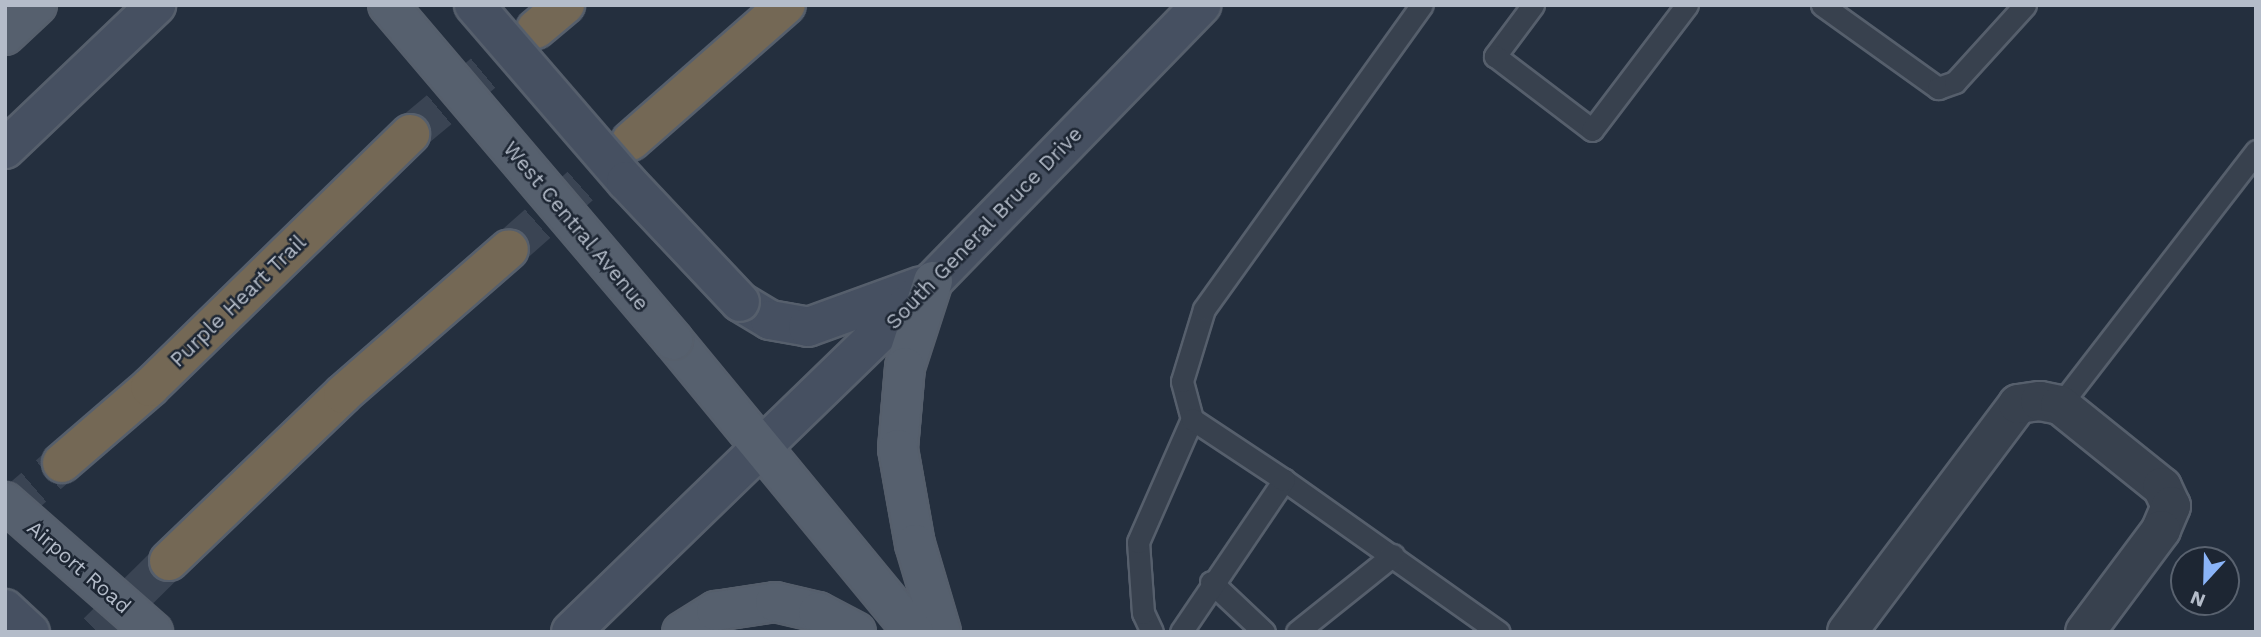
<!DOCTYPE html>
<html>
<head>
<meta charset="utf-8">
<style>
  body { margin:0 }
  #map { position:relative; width:2261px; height:637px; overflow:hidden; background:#242f3e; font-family:"Work Sans",sans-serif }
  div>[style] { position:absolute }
  .highway-tunnel>* { height:38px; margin-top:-19px; transform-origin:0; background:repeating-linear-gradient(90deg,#3a4453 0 38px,transparent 0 57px) }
  .roads { filter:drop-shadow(2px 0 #565f6c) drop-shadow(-2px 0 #565f6c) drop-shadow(0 2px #565f6c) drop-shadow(0 -2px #565f6c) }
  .lane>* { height:21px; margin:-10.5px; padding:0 10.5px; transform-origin:10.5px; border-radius:10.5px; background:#38414e }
  .street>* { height:38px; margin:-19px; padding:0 19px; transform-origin:19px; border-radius:19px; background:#38414e }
  .secondary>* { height:38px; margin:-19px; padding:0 19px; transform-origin:19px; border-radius:19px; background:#465061 }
  .primary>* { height:38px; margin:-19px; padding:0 19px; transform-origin:19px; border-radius:19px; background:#56606e }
  .highway>* { height:38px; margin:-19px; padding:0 19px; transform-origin:19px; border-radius:19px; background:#746855 }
  .bridges { filter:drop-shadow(2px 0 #565f6c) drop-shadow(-2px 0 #565f6c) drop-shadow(0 2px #565f6c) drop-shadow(0 -2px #565f6c) }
  .secondary-bridge>* { height:38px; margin:-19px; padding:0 19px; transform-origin:19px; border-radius:19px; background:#465061 }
  .primary-bridge>* { height:38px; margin:-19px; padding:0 19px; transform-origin:19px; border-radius:19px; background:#56606e }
  span { translate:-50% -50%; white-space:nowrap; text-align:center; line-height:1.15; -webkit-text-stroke:5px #1d2633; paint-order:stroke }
  .street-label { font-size:21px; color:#b4bcc9 }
  .frame { position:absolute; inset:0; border:7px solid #b4bcc9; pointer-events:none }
  .north { position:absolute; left:2170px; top:546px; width:70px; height:70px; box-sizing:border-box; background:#1d2633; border:2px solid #59626f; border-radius:50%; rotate:202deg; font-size:19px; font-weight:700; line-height:28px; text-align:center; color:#b4bcc9 }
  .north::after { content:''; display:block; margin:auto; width:24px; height:32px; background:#8ab4f8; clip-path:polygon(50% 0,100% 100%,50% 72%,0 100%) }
</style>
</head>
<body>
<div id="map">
  <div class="highway-tunnel">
    <i style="left:410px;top:134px;width:164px;rotate:-39.8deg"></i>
    <i style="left:509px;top:249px;width:163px;rotate:-41.5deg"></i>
    <i style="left:5px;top:512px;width:75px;rotate:-40.7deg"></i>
    <i style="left:97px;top:632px;width:101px;rotate:-44.6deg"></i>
  </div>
  <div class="roads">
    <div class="lane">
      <i style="left:1533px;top:5px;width:64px;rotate:126.7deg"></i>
      <i style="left:1495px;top:56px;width:122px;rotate:37.3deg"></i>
      <i style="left:1592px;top:130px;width:157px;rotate:-52.8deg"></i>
      <i style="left:1822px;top:5px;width:143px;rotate:35.6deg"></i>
      <i style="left:1938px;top:88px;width:18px;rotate:-19deg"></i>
      <i style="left:1955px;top:82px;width:104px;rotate:-47.7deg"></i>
      <i style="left:2060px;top:405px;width:321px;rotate:-52.3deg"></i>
      <i style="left:1284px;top:480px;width:263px;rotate:35.3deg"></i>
      <i style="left:1211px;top:582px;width:73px;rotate:43.3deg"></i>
      <i style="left:1152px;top:632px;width:21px;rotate:-115deg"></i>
      <i style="left:1143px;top:613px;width:71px;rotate:-94deg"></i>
      <i style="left:1138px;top:542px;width:134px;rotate:-66.3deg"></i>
      <i style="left:1192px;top:419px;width:39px;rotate:-105deg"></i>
      <i style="left:1182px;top:381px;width:75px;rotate:-73deg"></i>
      <i style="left:1204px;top:309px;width:374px;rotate:-54.4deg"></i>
      <i style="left:1181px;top:632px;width:184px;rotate:-55.9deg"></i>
      <i style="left:1284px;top:480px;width:110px;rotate:-146.5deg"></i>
      <i style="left:1297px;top:632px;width:123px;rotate:-38.7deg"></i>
    </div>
    <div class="street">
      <i style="left:1847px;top:632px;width:285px;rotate:-53.1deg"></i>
      <i style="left:2018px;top:404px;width:22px;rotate:-8deg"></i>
      <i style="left:2040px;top:401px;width:20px;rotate:11deg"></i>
      <i style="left:2060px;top:405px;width:131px;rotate:38.8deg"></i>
      <i style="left:2162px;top:487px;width:21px;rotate:65deg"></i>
      <i style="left:2171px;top:506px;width:26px;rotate:113deg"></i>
      <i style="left:2161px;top:530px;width:127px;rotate:126.7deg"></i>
    </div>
    <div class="secondary">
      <i style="left:5px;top:149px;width:209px;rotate:-43.6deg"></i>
      <i style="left:740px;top:302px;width:35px;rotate:31deg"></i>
      <i style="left:770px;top:320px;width:39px;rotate:10deg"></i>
      <i style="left:808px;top:327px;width:120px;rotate:-19.9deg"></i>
      <i style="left:5px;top:609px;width:34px;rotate:43deg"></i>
      <i style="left:571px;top:632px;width:504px;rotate:-44.12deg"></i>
      <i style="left:933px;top:281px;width:385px;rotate:-45.8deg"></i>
    </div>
    <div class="primary">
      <i style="left:5px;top:35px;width:44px;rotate:-43.2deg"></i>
      <i style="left:933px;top:281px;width:90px;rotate:108deg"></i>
      <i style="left:905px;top:367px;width:82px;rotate:94.9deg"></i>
      <i style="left:898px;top:449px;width:97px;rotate:79.9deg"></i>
      <i style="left:915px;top:544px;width:92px;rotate:73.5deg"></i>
      <i style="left:673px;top:340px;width:379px;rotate:50.5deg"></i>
      <i style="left:682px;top:632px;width:40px;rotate:-32deg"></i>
      <i style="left:716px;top:611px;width:60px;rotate:-8.7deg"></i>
      <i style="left:775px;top:602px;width:44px;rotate:13.1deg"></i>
      <i style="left:818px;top:612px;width:43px;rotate:27.8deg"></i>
    </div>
    <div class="highway">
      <i style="left:536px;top:29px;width:38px;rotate:-40deg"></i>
      <i style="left:631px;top:141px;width:206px;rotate:-41.3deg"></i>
      <i style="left:62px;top:463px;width:116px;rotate:-40.8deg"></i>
      <i style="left:150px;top:387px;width:363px;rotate:-44.2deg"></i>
      <i style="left:169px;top:561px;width:241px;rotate:-43.8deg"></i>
      <i style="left:343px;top:394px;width:220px;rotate:-41.1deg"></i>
    </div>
  </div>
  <div class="bridges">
    <div class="secondary-bridge">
      <i style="left:474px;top:5px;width:233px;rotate:49.2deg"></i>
      <i style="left:626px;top:181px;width:166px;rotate:46.7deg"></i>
    </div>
    <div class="primary-bridge">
      <i style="left:388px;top:5px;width:440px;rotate:49.6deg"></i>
      <i style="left:5px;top:502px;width:197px;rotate:41.3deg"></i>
    </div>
  </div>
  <div class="street-label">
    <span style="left:576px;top:226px;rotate:50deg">West Central Avenue</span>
    <span style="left:984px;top:228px;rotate:-46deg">South General Bruce Drive</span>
    <span style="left:238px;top:301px;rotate:-44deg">Purple Heart Trail</span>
    <span style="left:79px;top:567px;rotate:41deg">Airport Road</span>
  </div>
  <div class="frame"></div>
  <div class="north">N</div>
</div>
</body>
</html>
